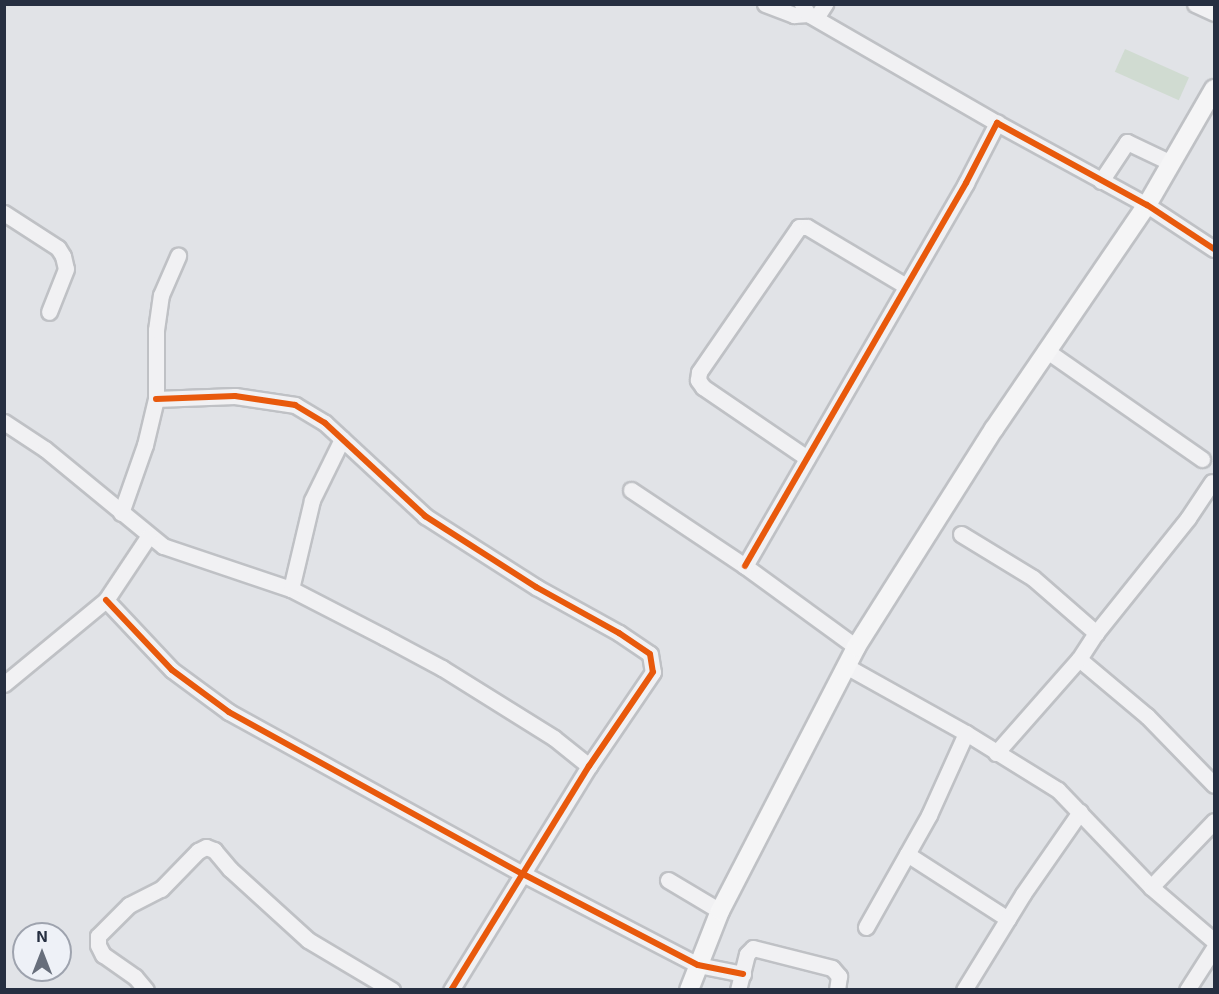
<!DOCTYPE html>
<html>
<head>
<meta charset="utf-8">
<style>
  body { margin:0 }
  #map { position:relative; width:1219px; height:994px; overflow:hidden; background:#e1e3e7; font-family:"Exo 2",sans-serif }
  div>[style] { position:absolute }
  .green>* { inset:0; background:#d0dbd1; transform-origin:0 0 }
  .roads { filter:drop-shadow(2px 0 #bfc1c5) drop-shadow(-2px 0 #bfc1c5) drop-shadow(0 2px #bfc1c5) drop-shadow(0 -2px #bfc1c5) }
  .minor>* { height:15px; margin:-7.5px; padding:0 7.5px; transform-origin:7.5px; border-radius:7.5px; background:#f1f1f3 }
  .major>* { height:18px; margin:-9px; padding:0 9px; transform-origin:9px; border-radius:9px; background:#f5f5f6 }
  .cycleway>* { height:6px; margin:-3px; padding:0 3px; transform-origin:3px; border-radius:3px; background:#e8590c }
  span { translate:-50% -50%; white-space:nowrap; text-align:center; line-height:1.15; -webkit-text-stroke:4.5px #eef1f7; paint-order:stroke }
  .frame { position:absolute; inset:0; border:6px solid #262f41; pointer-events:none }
  .north { position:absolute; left:12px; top:922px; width:60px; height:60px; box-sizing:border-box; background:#eef1f7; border:2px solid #9ea3ae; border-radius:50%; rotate:0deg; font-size:16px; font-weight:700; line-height:24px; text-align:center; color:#262f41 }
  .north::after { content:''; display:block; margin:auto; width:21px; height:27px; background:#676e7b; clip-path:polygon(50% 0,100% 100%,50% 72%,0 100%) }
</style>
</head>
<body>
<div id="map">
  <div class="green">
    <i style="left:1125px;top:49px;width:70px;height:25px;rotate:24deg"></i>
  </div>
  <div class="roads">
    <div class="minor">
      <i style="left:765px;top:4px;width:31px;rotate:21deg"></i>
      <i style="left:794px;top:15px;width:14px;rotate:-4deg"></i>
      <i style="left:802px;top:4px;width:12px;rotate:59deg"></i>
      <i style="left:808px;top:14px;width:218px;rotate:30deg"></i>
      <i style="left:997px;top:123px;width:171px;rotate:28.7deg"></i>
      <i style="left:1147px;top:205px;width:80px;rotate:33.3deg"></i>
      <i style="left:1195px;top:4px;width:21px;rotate:25deg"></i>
      <i style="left:816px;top:18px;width:17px;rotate:-57deg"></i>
      <i style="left:1101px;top:181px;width:47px;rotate:-56.3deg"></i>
      <i style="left:1127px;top:142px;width:49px;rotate:25.5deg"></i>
      <i style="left:4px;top:213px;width:64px;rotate:32.9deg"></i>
      <i style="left:58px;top:248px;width:9px;rotate:58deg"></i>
      <i style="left:63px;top:256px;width:13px;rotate:77deg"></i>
      <i style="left:66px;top:269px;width:46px;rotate:111.6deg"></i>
      <i style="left:1047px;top:351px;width:189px;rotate:34.9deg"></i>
      <i style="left:156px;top:399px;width:79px;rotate:-2.2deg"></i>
      <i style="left:235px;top:396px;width:61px;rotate:8.5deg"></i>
      <i style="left:295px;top:405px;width:35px;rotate:31deg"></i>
      <i style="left:325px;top:423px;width:137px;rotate:42.9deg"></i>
      <i style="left:425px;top:516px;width:132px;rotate:32.6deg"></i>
      <i style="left:536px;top:587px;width:95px;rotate:29deg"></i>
      <i style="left:619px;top:633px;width:37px;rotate:34deg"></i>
      <i style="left:650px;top:654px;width:18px;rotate:81deg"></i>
      <i style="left:653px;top:672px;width:114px;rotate:124.2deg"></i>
      <i style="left:589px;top:766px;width:263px;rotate:121.6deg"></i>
      <i style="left:4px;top:422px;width:49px;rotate:33.4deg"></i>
      <i style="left:45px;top:449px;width:153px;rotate:39.4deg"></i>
      <i style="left:163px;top:546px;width:135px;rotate:18.6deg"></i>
      <i style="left:291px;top:589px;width:105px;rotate:27.3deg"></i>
      <i style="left:384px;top:637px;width:66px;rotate:28.1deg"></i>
      <i style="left:442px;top:668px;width:132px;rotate:32deg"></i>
      <i style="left:554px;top:738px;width:45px;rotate:38.7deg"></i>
      <i style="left:807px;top:458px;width:126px;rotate:-145.7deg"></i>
      <i style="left:703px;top:387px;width:9px;rotate:-126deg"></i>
      <i style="left:698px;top:380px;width:8px;rotate:-83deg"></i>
      <i style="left:699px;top:372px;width:176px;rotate:-55.4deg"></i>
      <i style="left:799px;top:227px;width:8px"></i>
      <i style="left:807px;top:227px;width:115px;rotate:30.8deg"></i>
      <i style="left:631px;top:490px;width:137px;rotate:33.7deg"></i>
      <i style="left:745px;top:566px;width:137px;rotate:36.1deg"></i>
      <i style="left:121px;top:513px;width:72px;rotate:-70.6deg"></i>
      <i style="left:145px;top:445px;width:47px;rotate:-76.6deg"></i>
      <i style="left:156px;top:399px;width:69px;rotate:-90deg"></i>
      <i style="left:156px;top:330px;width:35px;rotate:-82deg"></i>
      <i style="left:161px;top:295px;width:43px;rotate:-66.4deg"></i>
      <i style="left:961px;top:534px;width:84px;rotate:31.4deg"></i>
      <i style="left:1033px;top:578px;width:84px;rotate:41.1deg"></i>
      <i style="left:745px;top:566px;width:442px;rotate:-60deg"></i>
      <i style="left:966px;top:183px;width:68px;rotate:-62.7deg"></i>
      <i style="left:291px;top:589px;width:91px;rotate:-76.7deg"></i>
      <i style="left:312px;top:500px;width:68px;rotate:-63.8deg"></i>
      <i style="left:106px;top:600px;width:96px;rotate:46.7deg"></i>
      <i style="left:172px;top:670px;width:71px;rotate:36.4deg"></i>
      <i style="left:229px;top:712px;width:336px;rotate:28.9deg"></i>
      <i style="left:523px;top:874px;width:197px;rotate:27.5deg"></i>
      <i style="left:698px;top:965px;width:46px;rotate:11.3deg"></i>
      <i style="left:1079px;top:659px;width:89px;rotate:40deg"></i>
      <i style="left:1147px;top:716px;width:96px;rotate:45.8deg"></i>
      <i style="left:846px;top:666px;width:137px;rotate:29.2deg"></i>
      <i style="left:966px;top:733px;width:108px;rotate:31.8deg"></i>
      <i style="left:1058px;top:790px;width:134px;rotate:46.2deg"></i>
      <i style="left:1151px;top:887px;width:83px;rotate:40.6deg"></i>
      <i style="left:4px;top:684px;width:132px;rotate:-39.5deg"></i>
      <i style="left:106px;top:600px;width:76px;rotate:-56.3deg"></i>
      <i style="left:996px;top:753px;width:125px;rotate:-48.6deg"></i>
      <i style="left:1079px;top:659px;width:31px;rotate:-57deg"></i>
      <i style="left:1096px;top:633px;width:147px;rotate:-51.3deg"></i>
      <i style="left:1188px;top:518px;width:43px;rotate:-56.3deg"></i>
      <i style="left:907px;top:854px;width:120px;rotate:32.8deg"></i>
      <i style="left:668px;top:880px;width:61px;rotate:30.8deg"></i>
      <i style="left:1151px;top:887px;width:91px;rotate:-46.3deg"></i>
      <i style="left:866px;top:927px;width:129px;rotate:-60.6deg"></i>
      <i style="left:929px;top:815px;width:90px;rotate:-65.7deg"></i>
      <i style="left:146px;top:990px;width:17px;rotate:-130deg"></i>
      <i style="left:135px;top:977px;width:39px;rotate:-145deg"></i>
      <i style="left:103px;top:955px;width:11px;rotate:-117deg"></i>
      <i style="left:98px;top:945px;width:9px;rotate:-90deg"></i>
      <i style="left:98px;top:936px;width:44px;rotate:-45deg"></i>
      <i style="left:129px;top:905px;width:36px;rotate:-27deg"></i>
      <i style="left:161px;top:889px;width:53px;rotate:-45.8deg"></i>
      <i style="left:198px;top:851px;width:9px;rotate:-27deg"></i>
      <i style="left:206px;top:847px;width:9px;rotate:21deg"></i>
      <i style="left:214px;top:850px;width:25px;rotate:50deg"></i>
      <i style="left:230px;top:869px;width:105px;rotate:42.3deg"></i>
      <i style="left:308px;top:940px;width:98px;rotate:30.8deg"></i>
      <i style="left:738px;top:990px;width:37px;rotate:-76deg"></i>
      <i style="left:747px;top:954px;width:8px;rotate:-45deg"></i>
      <i style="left:753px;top:948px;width:81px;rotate:14.2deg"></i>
      <i style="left:832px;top:968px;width:11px;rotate:49deg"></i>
      <i style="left:839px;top:976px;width:14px;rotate:98deg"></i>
      <i style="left:964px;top:990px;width:113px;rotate:-58.4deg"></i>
      <i style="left:1023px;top:894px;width:100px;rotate:-55.2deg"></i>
      <i style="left:1187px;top:990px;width:50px;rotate:-57.3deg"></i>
    </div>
    <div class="major">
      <i style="left:689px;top:990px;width:85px;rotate:-68.6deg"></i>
      <i style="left:720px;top:911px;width:297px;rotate:-62.7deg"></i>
      <i style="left:856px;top:647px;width:258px;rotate:-57.7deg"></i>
      <i style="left:994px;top:429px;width:271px;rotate:-55.7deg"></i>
      <i style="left:1147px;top:205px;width:134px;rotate:-60deg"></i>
    </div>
  </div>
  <div class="cycleway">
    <i style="left:156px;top:399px;width:79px;rotate:-2.2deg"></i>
    <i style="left:235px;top:396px;width:61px;rotate:8.5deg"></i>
    <i style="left:295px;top:405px;width:35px;rotate:31deg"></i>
    <i style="left:325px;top:423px;width:137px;rotate:42.9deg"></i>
    <i style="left:425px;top:516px;width:132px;rotate:32.6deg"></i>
    <i style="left:536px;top:587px;width:95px;rotate:29deg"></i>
    <i style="left:619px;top:633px;width:37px;rotate:34deg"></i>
    <i style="left:650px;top:654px;width:18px;rotate:81deg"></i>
    <i style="left:653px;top:672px;width:114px;rotate:124.2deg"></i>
    <i style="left:589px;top:766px;width:263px;rotate:121.6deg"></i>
    <i style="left:745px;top:566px;width:442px;rotate:-60deg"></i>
    <i style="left:966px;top:183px;width:68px;rotate:-62.7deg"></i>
    <i style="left:997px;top:123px;width:171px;rotate:28.7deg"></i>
    <i style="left:1147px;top:205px;width:80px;rotate:33.3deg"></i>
    <i style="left:106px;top:600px;width:96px;rotate:46.7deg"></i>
    <i style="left:172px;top:670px;width:71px;rotate:36.4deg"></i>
    <i style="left:229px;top:712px;width:336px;rotate:28.9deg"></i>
    <i style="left:523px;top:874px;width:197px;rotate:27.5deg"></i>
    <i style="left:698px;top:965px;width:46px;rotate:11.3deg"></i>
  </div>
  <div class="frame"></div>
  <div class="north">N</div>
</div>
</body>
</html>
